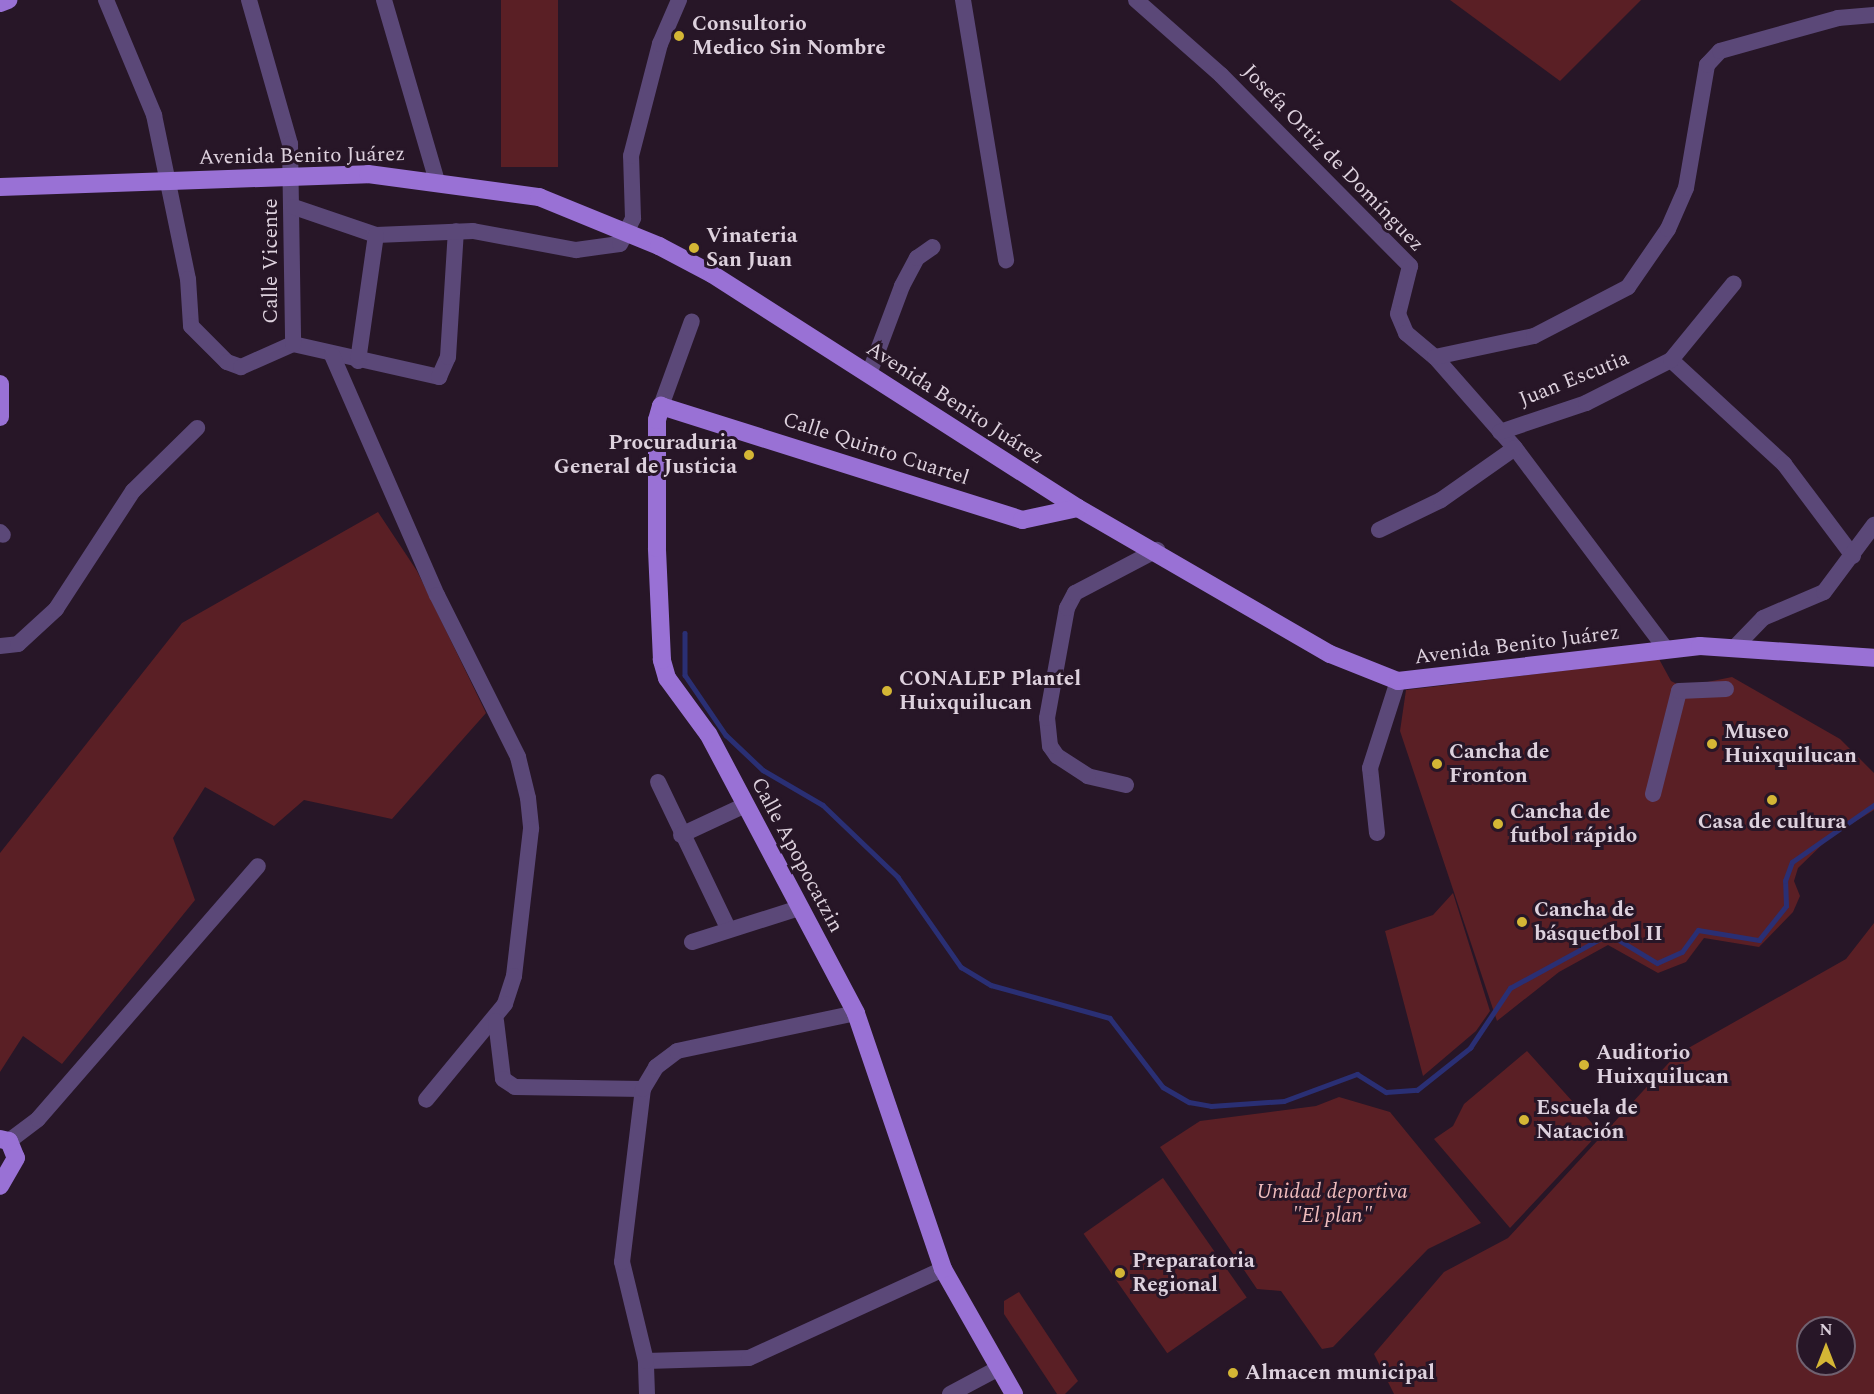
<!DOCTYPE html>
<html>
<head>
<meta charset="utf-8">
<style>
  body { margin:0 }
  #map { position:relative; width:1874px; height:1394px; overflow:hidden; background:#271627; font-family:Spectral,serif }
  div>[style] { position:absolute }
  .green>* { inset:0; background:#5a1f25; transform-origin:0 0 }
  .stream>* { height:4.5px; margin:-2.25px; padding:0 2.25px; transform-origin:2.25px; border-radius:2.25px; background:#2a2f74 }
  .minor>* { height:16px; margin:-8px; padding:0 8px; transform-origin:8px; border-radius:8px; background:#5b4878 }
  .major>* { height:18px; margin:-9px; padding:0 9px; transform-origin:9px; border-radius:9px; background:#9971d5 }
  .dots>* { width:16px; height:16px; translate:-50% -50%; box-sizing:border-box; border:3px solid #271627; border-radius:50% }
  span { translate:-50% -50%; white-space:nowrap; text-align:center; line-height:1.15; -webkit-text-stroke:6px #271627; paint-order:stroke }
  .poi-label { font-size:21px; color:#ddd1dd; font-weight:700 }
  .left { translate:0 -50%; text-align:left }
  .right { translate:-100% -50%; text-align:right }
  .street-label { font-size:21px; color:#ddd1dd }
  .park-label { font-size:21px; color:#efbcbd; font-style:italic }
  .north { position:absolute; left:1796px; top:1316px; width:60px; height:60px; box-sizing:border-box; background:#271627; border:2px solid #706170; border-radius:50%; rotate:0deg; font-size:16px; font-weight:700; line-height:24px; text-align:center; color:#ddd1dd }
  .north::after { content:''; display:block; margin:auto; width:21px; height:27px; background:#d4b635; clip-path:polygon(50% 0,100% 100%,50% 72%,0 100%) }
</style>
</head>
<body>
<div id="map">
  <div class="green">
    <i style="left:501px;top:0;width:57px;height:167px"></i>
    <i style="clip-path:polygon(1450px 0,1641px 0,1560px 81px)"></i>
    <i style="clip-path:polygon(378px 512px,417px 571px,486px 713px,392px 819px,304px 800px,274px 826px,205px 787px,173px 838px,195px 900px,62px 1064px,23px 1036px,0 1072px,0 853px,182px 623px)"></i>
    <i style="clip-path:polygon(1659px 659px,1671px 681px,1683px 687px,1732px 677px,1840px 739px,1874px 773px,1874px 810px,1830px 837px,1798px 868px,1794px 881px,1800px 896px,1793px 912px,1759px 947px,1704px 938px,1686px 962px,1658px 973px,1608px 945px,1559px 972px,1497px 1021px,1400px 731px,1406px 690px)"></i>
    <i style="clip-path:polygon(1453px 893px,1490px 1011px,1476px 1031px,1423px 1076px,1385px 931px,1433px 915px)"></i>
    <i style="clip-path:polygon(evenodd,1874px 923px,1874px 1394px,1394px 1394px,1374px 1354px,1444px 1272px,1508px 1238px,1676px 1055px,1846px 959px,1874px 923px,1808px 1328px,1844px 1328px,1844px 1364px,1808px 1364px,1808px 1328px)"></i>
    <i style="clip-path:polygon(1527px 1051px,1600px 1132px,1510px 1228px,1434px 1139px,1453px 1126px,1464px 1104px)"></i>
    <i style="clip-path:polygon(1339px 1097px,1390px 1112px,1481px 1223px,1428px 1249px,1333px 1347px,1322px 1349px,1281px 1291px,1257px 1289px,1160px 1147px,1200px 1121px,1316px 1106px)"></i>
    <i style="left:1163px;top:1178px;width:146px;height:97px;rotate:55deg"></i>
    <i style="clip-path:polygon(1019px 1292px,1078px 1381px,1065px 1394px,1057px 1394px,1004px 1314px,1004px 1301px)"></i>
  </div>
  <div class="stream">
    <i style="left:685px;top:633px;width:42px;rotate:90deg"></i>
    <i style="left:685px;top:675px;width:73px;rotate:55.7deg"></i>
    <i style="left:726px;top:735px;width:51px;rotate:43.4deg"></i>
    <i style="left:763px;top:770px;width:69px;rotate:30.3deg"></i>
    <i style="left:823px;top:805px;width:104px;rotate:43.8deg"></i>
    <i style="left:898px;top:877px;width:110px;rotate:55deg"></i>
    <i style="left:961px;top:967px;width:35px;rotate:31deg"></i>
    <i style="left:991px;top:985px;width:123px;rotate:15.5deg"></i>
    <i style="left:1110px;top:1018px;width:87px;rotate:52.5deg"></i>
    <i style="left:1163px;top:1087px;width:30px;rotate:30deg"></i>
    <i style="left:1189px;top:1102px;width:22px;rotate:10deg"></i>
    <i style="left:1211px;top:1106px;width:73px;rotate:-3.9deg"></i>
    <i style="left:1284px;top:1101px;width:78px;rotate:-20.3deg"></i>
    <i style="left:1357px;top:1074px;width:34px;rotate:32deg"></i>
    <i style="left:1386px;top:1092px;width:31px;rotate:-4deg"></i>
    <i style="left:1417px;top:1090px;width:68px;rotate:-38.4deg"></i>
    <i style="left:1470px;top:1048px;width:72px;rotate:-56.3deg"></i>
    <i style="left:1510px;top:988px;width:113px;rotate:-28.6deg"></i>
    <i style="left:1609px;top:934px;width:56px;rotate:31.1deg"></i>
    <i style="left:1657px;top:963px;width:27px;rotate:-24deg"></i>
    <i style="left:1682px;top:952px;width:27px;rotate:-54deg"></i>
    <i style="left:1698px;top:930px;width:62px;rotate:9.3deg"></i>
    <i style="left:1759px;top:940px;width:43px;rotate:-51.5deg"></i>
    <i style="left:1786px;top:906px;width:25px;rotate:-92deg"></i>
    <i style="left:1785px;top:881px;width:20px;rotate:-70deg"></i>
    <i style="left:1792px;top:862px;width:100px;rotate:-34.8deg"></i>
  </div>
  <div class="minor">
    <i style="left:106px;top:0;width:125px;rotate:67.3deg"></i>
    <i style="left:154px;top:115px;width:167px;rotate:78.3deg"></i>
    <i style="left:188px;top:279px;width:47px;rotate:86.3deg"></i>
    <i style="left:191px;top:326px;width:51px;rotate:45deg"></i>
    <i style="left:227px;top:362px;width:15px;rotate:20deg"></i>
    <i style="left:241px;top:367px;width:57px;rotate:-23.9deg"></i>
    <i style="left:293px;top:344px;width:150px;rotate:12.7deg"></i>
    <i style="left:439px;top:377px;width:22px;rotate:-66deg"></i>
    <i style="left:448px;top:357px;width:126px;rotate:-86.4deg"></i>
    <i style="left:249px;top:0;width:150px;rotate:74.1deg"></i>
    <i style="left:290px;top:144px;width:200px;rotate:89.1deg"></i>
    <i style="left:384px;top:0;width:189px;rotate:73.7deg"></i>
    <i style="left:963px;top:0;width:264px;rotate:80.6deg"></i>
    <i style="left:1136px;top:0;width:113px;rotate:41.4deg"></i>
    <i style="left:1221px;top:75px;width:269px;rotate:45.3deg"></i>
    <i style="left:1410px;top:266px;width:49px;rotate:104deg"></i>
    <i style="left:1398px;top:314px;width:21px;rotate:67deg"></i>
    <i style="left:1406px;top:333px;width:38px;rotate:40deg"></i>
    <i style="left:1435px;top:357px;width:121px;rotate:48.7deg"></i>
    <i style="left:1515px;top:448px;width:250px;rotate:53.1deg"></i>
    <i style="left:294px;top:207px;width:87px;rotate:18.9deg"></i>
    <i style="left:376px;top:235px;width:97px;rotate:-2.4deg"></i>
    <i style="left:473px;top:231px;width:105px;rotate:10.5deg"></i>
    <i style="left:576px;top:250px;width:44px;rotate:-7.8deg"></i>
    <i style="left:620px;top:244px;width:29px;rotate:-63deg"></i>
    <i style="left:633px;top:218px;width:62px;rotate:-91.8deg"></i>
    <i style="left:631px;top:156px;width:116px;rotate:-75.5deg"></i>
    <i style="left:660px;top:44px;width:48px;rotate:-66.6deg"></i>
    <i style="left:332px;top:355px;width:262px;rotate:66.4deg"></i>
    <i style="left:437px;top:595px;width:181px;rotate:63.4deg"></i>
    <i style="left:518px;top:757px;width:42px;rotate:76.3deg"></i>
    <i style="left:528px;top:798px;width:31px;rotate:84deg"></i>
    <i style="left:531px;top:829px;width:148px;rotate:96.6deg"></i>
    <i style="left:514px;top:976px;width:29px;rotate:108deg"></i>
    <i style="left:505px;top:1004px;width:124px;rotate:129.5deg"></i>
    <i style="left:1435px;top:357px;width:101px;rotate:-12deg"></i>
    <i style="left:1534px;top:336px;width:106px;rotate:-27.5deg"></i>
    <i style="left:1628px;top:287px;width:70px;rotate:-55.4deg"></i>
    <i style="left:1668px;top:229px;width:45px;rotate:-66.3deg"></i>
    <i style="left:1686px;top:188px;width:125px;rotate:-80.3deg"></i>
    <i style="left:1707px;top:65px;width:19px;rotate:-47deg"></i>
    <i style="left:1720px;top:51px;width:123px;rotate:-15.6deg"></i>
    <i style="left:1838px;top:18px;width:36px;rotate:-5deg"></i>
    <i style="left:1671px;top:360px;width:154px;rotate:42.6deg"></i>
    <i style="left:1784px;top:464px;width:115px;rotate:53.1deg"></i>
    <i style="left:358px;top:361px;width:127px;rotate:-81.9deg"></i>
    <i style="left:869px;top:374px;width:94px;rotate:-69.4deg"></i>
    <i style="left:902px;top:286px;width:32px;rotate:-62deg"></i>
    <i style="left:917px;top:258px;width:19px;rotate:-35deg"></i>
    <i style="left:661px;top:406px;width:90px;rotate:-70deg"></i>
    <i style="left:1500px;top:432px;width:91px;rotate:-18.6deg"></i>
    <i style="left:1586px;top:403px;width:95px;rotate:-26.8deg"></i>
    <i style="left:1671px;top:360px;width:99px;rotate:-50.7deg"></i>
    <i style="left:1379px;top:530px;width:69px;rotate:-25.8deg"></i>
    <i style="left:1441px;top:500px;width:90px;rotate:-35.1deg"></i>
    <i style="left:0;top:532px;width:4px;rotate:45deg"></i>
    <i style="left:0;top:646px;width:18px;rotate:-6deg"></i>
    <i style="left:18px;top:644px;width:52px;rotate:-42.6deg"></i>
    <i style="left:56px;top:609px;width:141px;rotate:-56.9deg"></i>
    <i style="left:133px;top:491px;width:90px;rotate:-44.5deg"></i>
    <i style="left:1736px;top:646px;width:39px;rotate:-46deg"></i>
    <i style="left:1763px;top:618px;width:66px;rotate:-23.1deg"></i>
    <i style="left:1824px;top:592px;width:84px;rotate:-53.3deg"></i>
    <i style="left:658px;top:782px;width:164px;rotate:64.4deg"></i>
    <i style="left:1126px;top:785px;width:39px;rotate:-167deg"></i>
    <i style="left:1088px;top:776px;width:37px;rotate:-147deg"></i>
    <i style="left:1057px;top:756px;width:12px;rotate:-125deg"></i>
    <i style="left:1050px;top:746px;width:28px;rotate:-96deg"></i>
    <i style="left:1047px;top:718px;width:112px;rotate:-79.7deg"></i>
    <i style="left:1067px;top:608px;width:17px;rotate:-62deg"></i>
    <i style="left:1075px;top:593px;width:93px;rotate:-27.7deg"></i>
    <i style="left:1653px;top:794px;width:106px;rotate:-75.8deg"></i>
    <i style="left:1679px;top:691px;width:47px;rotate:-2.4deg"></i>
    <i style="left:1377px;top:833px;width:65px;rotate:-96.1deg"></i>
    <i style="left:1370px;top:768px;width:91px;rotate:-72.2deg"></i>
    <i style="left:681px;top:835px;width:71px;rotate:-25.1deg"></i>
    <i style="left:692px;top:942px;width:112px;rotate:-17.6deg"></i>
    <i style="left:496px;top:1021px;width:58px;rotate:83.1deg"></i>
    <i style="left:503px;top:1079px;width:14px;rotate:34deg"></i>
    <i style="left:515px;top:1087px;width:128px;rotate:0.9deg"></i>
    <i style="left:9px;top:1141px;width:36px;rotate:-37deg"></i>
    <i style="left:38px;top:1119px;width:335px;rotate:-49deg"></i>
    <i style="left:646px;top:1361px;width:103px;rotate:-1.7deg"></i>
    <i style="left:749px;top:1358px;width:213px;rotate:-24.6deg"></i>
    <i style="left:647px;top:1394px;width:33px;rotate:-92deg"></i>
    <i style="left:646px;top:1361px;width:102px;rotate:-103.6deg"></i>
    <i style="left:622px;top:1262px;width:174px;rotate:-83.1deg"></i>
    <i style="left:643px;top:1089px;width:26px;rotate:-59deg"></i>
    <i style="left:656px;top:1067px;width:26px;rotate:-37deg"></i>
    <i style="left:677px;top:1051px;width:183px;rotate:-12deg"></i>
    <i style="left:950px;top:1394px;width:53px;rotate:-28deg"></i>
  </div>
  <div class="major">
    <i style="left:0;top:3px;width:9px;rotate:-21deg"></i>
    <i style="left:0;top:187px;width:368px;rotate:-2deg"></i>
    <i style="left:368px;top:174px;width:173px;rotate:7.7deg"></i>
    <i style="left:539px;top:197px;width:130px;rotate:22.2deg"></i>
    <i style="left:659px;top:246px;width:60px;rotate:27.8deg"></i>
    <i style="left:712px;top:274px;width:434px;rotate:32.6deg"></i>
    <i style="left:1078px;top:508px;width:291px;rotate:30.1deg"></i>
    <i style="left:1330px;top:654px;width:73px;rotate:21.7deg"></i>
    <i style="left:1398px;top:681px;width:304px;rotate:-6.6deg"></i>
    <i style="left:1700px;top:646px;width:174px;rotate:3.9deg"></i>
    <i style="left:0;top:384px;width:33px;rotate:90deg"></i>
    <i style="left:0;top:1139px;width:9px;rotate:13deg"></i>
    <i style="left:9px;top:1141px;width:18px;rotate:68deg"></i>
    <i style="left:16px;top:1158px;width:32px;rotate:120deg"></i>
    <i style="left:1014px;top:1394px;width:144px;rotate:-119.6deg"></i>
    <i style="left:943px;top:1269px;width:270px;rotate:-108.8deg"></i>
    <i style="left:856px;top:1013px;width:316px;rotate:-117.9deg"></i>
    <i style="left:708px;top:734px;width:69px;rotate:-126.2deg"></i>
    <i style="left:667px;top:678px;width:19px;rotate:-106deg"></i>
    <i style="left:662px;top:660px;width:112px;rotate:-92.6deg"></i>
    <i style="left:657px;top:548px;width:128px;rotate:-90deg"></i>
    <i style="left:657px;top:420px;width:15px;rotate:-74deg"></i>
    <i style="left:661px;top:406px;width:379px;rotate:17.5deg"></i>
    <i style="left:1022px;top:520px;width:57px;rotate:-12.1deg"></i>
  </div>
  <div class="dots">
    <i style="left:679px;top:36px;background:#d4b635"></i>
    <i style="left:694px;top:248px;background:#d4b635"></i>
    <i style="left:749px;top:455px;background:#d4b635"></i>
    <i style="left:887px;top:691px;background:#d4b635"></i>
    <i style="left:1712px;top:744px;background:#d4b635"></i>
    <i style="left:1437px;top:764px;background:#d4b635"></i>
    <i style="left:1772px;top:800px;background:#d4b635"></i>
    <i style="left:1498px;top:824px;background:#d4b635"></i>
    <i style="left:1522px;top:922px;background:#d4b635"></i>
    <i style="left:1584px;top:1065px;background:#d4b635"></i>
    <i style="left:1524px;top:1120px;background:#d4b635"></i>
    <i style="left:1120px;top:1273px;background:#d4b635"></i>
    <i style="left:1233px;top:1373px;background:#d4b635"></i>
  </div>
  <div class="poi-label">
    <span class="left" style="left:692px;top:36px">Consultorio<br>Medico Sin Nombre</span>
    <span class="left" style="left:706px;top:248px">Vinateria<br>San Juan</span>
    <span class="right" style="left:737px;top:455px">Procuraduria<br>General de Justicia</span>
    <span class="left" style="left:899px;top:691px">CONALEP Plantel<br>Huixquilucan</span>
    <span class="left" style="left:1724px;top:744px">Museo<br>Huixquilucan</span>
    <span class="left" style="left:1449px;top:764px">Cancha de<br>Fronton</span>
    <span class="left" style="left:1510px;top:824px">Cancha de<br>futbol rápido</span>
    <span style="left:1772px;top:822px">Casa de cultura</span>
    <span class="left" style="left:1534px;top:922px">Cancha de<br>básquetbol II</span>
    <span class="left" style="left:1596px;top:1065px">Auditorio<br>Huixquilucan</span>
    <span class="left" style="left:1536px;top:1120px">Escuela de<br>Natación</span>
    <span class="left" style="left:1132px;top:1273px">Preparatoria<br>Regional</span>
    <span class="left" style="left:1245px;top:1373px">Almacen municipal</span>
  </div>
  <div class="street-label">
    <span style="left:302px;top:156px;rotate:-1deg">Avenida Benito Juárez</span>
    <span style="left:1333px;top:158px;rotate:46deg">Josefa Ortiz de Domínguez</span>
    <span style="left:271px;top:261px;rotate:-90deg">Calle Vicente</span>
    <span style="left:1574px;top:379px;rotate:-22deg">Juan Escutia</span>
    <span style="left:955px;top:403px;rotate:33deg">Avenida Benito Juárez</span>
    <span style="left:876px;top:449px;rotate:18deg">Calle Quinto Cuartel</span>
    <span style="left:1517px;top:645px;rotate:-7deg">Avenida Benito Juárez</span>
    <span style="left:797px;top:855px;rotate:62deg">Calle Apopocatzin</span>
  </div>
  <div class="park-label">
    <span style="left:1332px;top:1204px">Unidad deportiva<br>"El plan"</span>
  </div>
  <div class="north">N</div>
</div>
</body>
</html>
